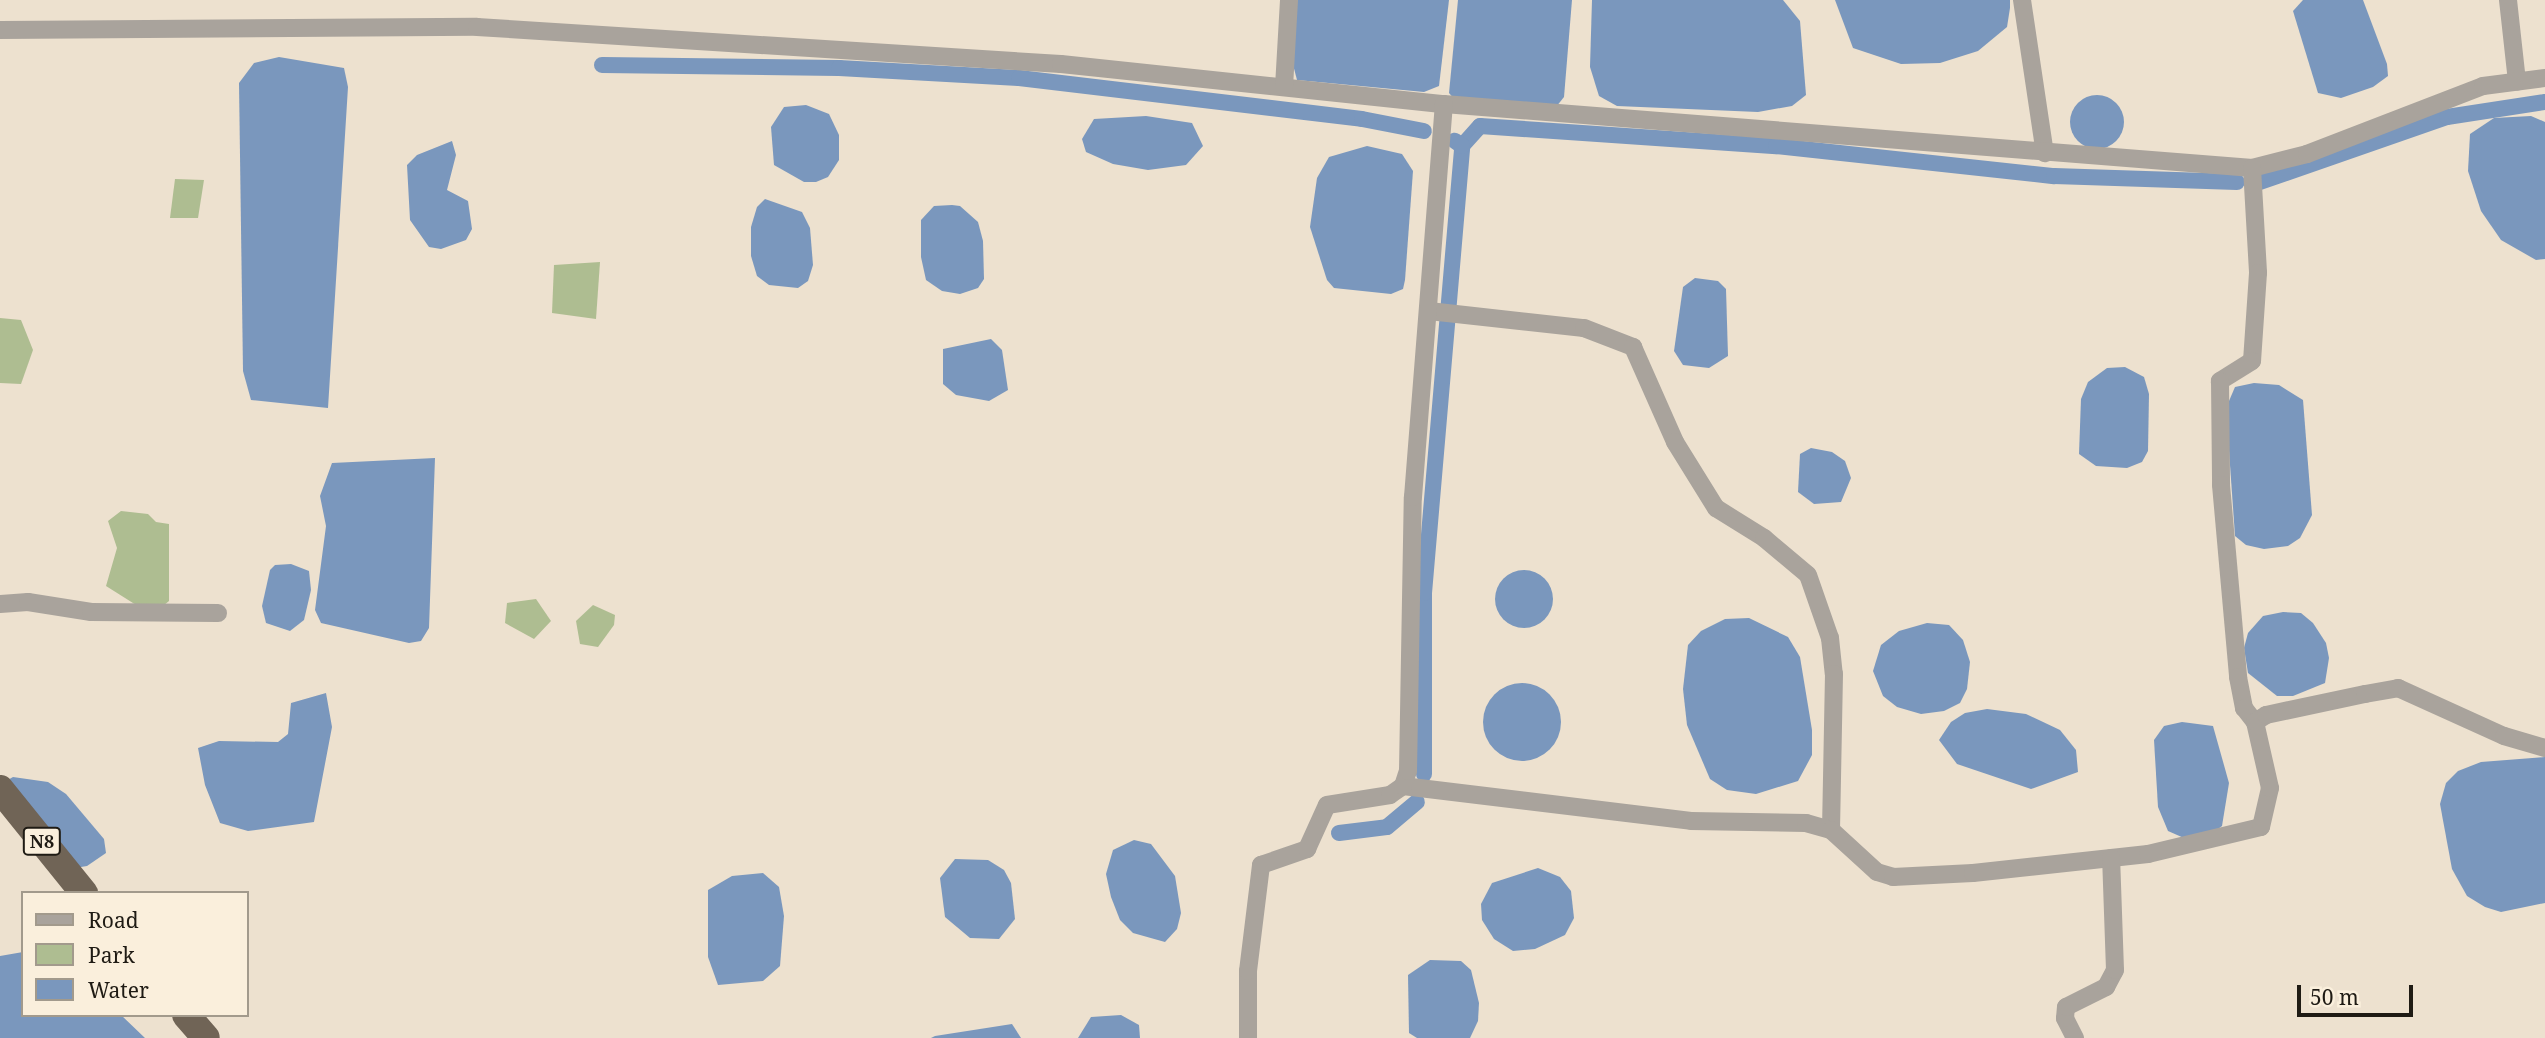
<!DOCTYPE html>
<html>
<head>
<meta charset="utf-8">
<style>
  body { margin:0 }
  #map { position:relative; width:2545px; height:1038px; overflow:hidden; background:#ede1cf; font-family:"Noto Serif",serif }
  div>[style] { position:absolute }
  .green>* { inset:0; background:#aebd91 }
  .water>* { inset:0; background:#7a97bd }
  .round { border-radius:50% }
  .canal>* { height:16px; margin:-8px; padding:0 8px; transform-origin:8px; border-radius:8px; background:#7a97bd }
  .minor>* { height:18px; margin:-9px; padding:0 9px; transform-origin:9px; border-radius:9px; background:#a9a39c }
  .trunk>* { height:28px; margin:-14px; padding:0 14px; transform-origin:14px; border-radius:14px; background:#706456 }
  span { translate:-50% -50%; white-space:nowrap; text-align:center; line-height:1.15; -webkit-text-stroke:7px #faefdc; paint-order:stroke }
  .shield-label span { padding:2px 5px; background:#faefdc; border:2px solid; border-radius:5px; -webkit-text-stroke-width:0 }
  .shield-label { font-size:18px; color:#1f1b14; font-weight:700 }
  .legend { position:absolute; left:21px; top:891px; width:228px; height:126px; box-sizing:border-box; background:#faefdc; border:2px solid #a29a8c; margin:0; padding:9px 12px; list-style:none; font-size:21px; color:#1f1b14 }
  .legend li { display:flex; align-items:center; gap:14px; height:35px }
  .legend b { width:35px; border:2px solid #a29a8c }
  .scale { position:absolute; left:2297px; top:985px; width:116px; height:32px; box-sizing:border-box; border:4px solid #1f1b14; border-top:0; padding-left:9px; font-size:21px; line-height:24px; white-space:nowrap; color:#1f1b14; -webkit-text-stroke:5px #faefdc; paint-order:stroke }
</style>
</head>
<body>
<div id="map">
  <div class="green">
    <i style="clip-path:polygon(175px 179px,204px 180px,198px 218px,170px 218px)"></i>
    <i style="clip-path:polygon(600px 262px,596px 319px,552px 313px,554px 265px)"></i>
    <i style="clip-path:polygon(0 318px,21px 320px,33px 350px,21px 384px,0 383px)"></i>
    <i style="clip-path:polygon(121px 511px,148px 514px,156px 522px,169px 524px,169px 601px,152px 615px,106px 586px,117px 548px,108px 521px)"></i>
    <i style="clip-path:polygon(536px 599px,551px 621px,534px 639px,505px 623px,507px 603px)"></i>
    <i style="clip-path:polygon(593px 605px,615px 615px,614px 625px,598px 647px,580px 644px,576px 621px)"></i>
  </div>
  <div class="water">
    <i style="clip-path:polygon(1295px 0,1449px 0,1439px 86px,1424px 92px,1297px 80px,1290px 53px)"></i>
    <i style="clip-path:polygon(1458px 0,1572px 0,1564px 97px,1556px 107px,1456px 101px,1449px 93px)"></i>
    <i style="clip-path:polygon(1592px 0,1783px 0,1800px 21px,1806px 95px,1792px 106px,1758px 112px,1617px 106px,1599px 96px,1590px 67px)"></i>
    <i style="clip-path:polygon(1835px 0,2010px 0,2010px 8px,2007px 27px,1978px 51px,1940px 63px,1901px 64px,1853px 48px)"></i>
    <i style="clip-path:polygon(2303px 0,2363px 0,2387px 64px,2388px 76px,2373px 87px,2341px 98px,2318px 93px,2293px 11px)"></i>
    <i style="clip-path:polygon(279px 57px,344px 68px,348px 87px,328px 408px,251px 400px,243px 371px,239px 83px,254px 63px)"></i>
    <i class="round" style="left:2070px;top:95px;width:54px;height:54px"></i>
    <i style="clip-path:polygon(806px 105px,829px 114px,839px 135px,839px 160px,828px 177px,816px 182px,804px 182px,774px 165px,771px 127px,784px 107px)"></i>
    <i style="clip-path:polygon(1146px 116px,1192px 123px,1203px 146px,1186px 165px,1148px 170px,1113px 164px,1086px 152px,1082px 139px,1094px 119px)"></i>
    <i style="clip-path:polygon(2531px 116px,2545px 122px,2545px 259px,2536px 260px,2501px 240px,2481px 211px,2468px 171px,2470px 134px,2494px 118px)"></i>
    <i style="clip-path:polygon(452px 141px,456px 155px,447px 190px,468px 201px,472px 229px,466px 240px,441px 249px,429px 247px,410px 220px,407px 165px,417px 155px)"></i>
    <i style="clip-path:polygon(1367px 146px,1402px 154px,1413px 171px,1405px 280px,1403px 289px,1391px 294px,1334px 288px,1327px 280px,1310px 227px,1317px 178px,1329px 157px)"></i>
    <i style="clip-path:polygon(765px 199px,802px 212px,810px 228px,813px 265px,808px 281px,798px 288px,769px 285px,757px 276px,751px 256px,751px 227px,757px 207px)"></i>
    <i style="clip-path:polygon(952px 205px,960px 206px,978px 222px,983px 241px,984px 279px,978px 288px,960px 294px,942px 291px,926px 280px,921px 257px,921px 220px,934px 206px)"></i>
    <i style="clip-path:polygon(1695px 278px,1718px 281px,1726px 289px,1728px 356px,1709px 368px,1683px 365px,1674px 351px,1683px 287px)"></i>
    <i style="clip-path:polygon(991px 339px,1002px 350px,1008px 390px,989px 401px,956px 395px,943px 384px,943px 349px)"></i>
    <i style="clip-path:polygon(2125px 367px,2144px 377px,2149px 394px,2148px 451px,2142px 462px,2127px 468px,2096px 466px,2079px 454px,2081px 399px,2088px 382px,2107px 368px)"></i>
    <i style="clip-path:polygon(2254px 383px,2279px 385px,2303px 400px,2312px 515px,2300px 538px,2288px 546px,2264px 549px,2246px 545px,2235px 536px,2226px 408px,2235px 387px)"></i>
    <i style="clip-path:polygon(1811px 448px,1832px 452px,1845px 461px,1851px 478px,1841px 502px,1814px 504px,1798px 492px,1800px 454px)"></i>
    <i style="clip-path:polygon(435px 458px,429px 628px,421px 641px,409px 643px,321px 623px,315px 610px,326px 526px,320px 496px,332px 463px)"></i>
    <i style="clip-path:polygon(291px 564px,309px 571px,311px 590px,304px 620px,290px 631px,266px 623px,262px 606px,270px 570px,275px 565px)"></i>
    <i class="round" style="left:1495px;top:570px;width:58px;height:58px"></i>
    <i style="clip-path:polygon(2283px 612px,2301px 613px,2313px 623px,2326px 643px,2329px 658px,2325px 683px,2293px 696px,2277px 696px,2248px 673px,2244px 648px,2248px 633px,2263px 616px)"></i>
    <i style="clip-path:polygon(1749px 618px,1788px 637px,1800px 657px,1812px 730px,1812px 755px,1798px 781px,1756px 794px,1727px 790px,1710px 779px,1687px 725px,1683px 689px,1688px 645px,1701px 631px,1725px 619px)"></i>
    <i style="clip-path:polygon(1927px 623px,1949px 625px,1963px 640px,1970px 662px,1967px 689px,1960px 703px,1944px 711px,1921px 714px,1897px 707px,1883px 696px,1873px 671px,1881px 645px,1899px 631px)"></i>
    <i class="round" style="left:1483px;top:683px;width:78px;height:78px"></i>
    <i style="clip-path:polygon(326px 693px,332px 727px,314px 822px,248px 831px,220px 823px,205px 785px,198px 748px,219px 741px,278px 742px,288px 734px,291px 703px)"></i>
    <i style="clip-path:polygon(1987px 709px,2026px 714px,2060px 730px,2076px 750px,2078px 772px,2031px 789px,1957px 764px,1939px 740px,1951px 722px,1965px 713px)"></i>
    <i style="clip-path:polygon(2182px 722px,2213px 726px,2229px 783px,2222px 826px,2213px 833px,2184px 838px,2168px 831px,2158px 807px,2154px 740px,2164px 726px)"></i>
    <i style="clip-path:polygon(2545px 757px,2545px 903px,2501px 912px,2485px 907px,2467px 896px,2452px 869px,2440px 804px,2446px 783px,2458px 771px,2481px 762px)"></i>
    <i style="clip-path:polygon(13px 777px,48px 782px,66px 794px,104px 839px,106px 853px,87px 866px,69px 869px,6px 781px)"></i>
    <i style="clip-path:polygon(1134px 840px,1151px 844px,1175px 876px,1181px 913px,1177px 929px,1165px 942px,1133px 933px,1120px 920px,1111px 897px,1106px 874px,1113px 850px)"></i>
    <i style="clip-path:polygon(955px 859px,988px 860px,1004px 870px,1011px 883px,1015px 919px,999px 939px,970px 938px,945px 917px,940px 878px)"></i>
    <i style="clip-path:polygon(1538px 868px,1560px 877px,1571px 891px,1574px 918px,1565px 935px,1535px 949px,1513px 951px,1494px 939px,1482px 920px,1481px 904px,1492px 883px)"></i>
    <i style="clip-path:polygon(763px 873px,779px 887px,784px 916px,780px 966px,763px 981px,718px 985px,708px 957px,708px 890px,732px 876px)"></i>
    <i style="clip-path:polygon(23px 952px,23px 1015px,121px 1015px,145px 1038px,0 1038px,0 956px)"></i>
    <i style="clip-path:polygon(1430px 960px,1461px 961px,1471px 970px,1479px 1003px,1478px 1021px,1470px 1038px,1417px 1038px,1409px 1033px,1408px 975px)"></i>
    <i style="clip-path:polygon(1121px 1015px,1139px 1025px,1140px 1038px,1078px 1038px,1091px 1017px)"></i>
    <i style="clip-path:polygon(1012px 1024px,1021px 1038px,931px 1038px,935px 1036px)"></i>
  </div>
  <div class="canal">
    <i style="left:602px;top:65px;width:237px;rotate:0.7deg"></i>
    <i style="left:839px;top:68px;width:180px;rotate:3.2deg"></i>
    <i style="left:1019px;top:78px;width:345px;rotate:6.8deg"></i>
    <i style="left:1362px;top:119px;width:63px;rotate:11deg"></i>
    <i style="left:1462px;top:146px;width:27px;rotate:-48deg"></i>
    <i style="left:1480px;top:126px;width:297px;rotate:3.9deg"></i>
    <i style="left:1776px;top:146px;width:280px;rotate:6.2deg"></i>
    <i style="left:2054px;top:176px;width:183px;rotate:1.9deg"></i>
    <i style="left:2260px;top:182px;width:198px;rotate:-19.2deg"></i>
    <i style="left:2447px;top:117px;width:99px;rotate:-8.7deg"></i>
    <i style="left:1424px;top:774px;width:181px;rotate:-90deg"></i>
    <i style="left:1424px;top:593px;width:449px;rotate:-85.1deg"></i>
    <i style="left:1462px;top:146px;width:9px;rotate:-144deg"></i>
    <i style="left:1339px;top:833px;width:48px;rotate:-7.1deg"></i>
    <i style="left:1387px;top:827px;width:39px;rotate:-40deg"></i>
  </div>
  <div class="minor">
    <i style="left:2022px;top:0;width:155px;rotate:81.5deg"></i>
    <i style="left:2508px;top:0;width:82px;rotate:83.7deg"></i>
    <i style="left:0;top:30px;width:477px;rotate:-0.4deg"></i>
    <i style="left:477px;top:27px;width:585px;rotate:3.63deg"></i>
    <i style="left:1061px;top:64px;width:385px;rotate:6deg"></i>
    <i style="left:1444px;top:104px;width:811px;rotate:4.53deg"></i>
    <i style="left:2252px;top:168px;width:57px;rotate:-14.3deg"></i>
    <i style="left:2307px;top:154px;width:189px;rotate:-21.1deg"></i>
    <i style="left:2483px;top:86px;width:63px;rotate:-7.4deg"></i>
    <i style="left:1284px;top:87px;width:87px;rotate:-86.7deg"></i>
    <i style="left:2252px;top:168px;width:105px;rotate:86.7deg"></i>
    <i style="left:2258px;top:273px;width:88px;rotate:93.9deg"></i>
    <i style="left:2252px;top:361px;width:38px;rotate:148deg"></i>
    <i style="left:2220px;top:381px;width:104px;rotate:89.4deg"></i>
    <i style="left:2221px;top:485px;width:193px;rotate:84.9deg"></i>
    <i style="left:2238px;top:677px;width:32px;rotate:79deg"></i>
    <i style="left:2244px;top:708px;width:18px;rotate:52deg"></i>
    <i style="left:1429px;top:311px;width:156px;rotate:6.3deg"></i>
    <i style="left:1584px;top:328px;width:53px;rotate:21.2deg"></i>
    <i style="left:1633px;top:347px;width:104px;rotate:66.1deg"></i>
    <i style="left:1675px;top:442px;width:78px;rotate:58.2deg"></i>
    <i style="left:1716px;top:508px;width:57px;rotate:32deg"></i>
    <i style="left:1764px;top:538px;width:57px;rotate:40.1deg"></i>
    <i style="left:1808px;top:575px;width:67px;rotate:70.8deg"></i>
    <i style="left:1830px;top:638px;width:36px;rotate:84deg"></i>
    <i style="left:1834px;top:674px;width:156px;rotate:91.1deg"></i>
    <i style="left:0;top:604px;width:28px;rotate:-4deg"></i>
    <i style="left:28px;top:602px;width:64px;rotate:9deg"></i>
    <i style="left:91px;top:612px;width:127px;rotate:0.5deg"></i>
    <i style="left:1403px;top:786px;width:290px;rotate:6.9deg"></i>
    <i style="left:1691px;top:821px;width:115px;rotate:1deg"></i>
    <i style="left:1806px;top:823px;width:26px;rotate:16deg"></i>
    <i style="left:1831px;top:830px;width:62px;rotate:42.4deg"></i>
    <i style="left:1877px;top:872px;width:17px;rotate:17deg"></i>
    <i style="left:1893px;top:877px;width:80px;rotate:-2.9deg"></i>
    <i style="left:1973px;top:873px;width:176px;rotate:-6.2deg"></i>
    <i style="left:2148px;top:854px;width:116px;rotate:-13.4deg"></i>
    <i style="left:2261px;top:827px;width:40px;rotate:-77deg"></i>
    <i style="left:2270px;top:788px;width:68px;rotate:-102.8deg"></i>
    <i style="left:2255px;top:722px;width:13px;rotate:-32deg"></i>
    <i style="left:2266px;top:715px;width:101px;rotate:-12deg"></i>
    <i style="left:2365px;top:694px;width:34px;rotate:-10deg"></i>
    <i style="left:2398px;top:688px;width:116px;rotate:24.4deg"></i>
    <i style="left:2504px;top:736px;width:43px;rotate:16.3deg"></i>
    <i style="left:1248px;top:1038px;width:67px;rotate:-90deg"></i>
    <i style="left:1248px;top:971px;width:107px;rotate:-83deg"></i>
    <i style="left:1261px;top:865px;width:49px;rotate:-19.2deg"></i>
    <i style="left:1307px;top:849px;width:48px;rotate:-65.6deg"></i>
    <i style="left:1327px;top:805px;width:64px;rotate:-9deg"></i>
    <i style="left:1390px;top:795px;width:16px;rotate:-35deg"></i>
    <i style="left:1403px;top:786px;width:16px;rotate:-72deg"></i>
    <i style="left:1408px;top:771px;width:274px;rotate:-89deg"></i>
    <i style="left:1413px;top:497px;width:394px;rotate:-85.5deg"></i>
    <i style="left:2075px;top:1038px;width:22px;rotate:-117deg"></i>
    <i style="left:2065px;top:1018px;width:11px;rotate:-85deg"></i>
    <i style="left:2066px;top:1007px;width:45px;rotate:-26.6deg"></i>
    <i style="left:2106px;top:987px;width:19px;rotate:-62deg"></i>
    <i style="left:2115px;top:970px;width:112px;rotate:-92deg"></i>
  </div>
  <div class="trunk">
    <i style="left:0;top:789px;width:134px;rotate:51.1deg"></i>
    <i style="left:186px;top:1015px;width:30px;rotate:49deg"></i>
  </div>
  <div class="shield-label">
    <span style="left:42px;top:841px">N8</span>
  </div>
  <ul class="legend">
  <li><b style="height:9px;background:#a9a39c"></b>Road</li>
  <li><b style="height:19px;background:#aebd91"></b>Park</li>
  <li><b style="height:19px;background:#7a97bd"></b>Water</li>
  </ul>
  <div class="scale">50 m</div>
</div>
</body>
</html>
